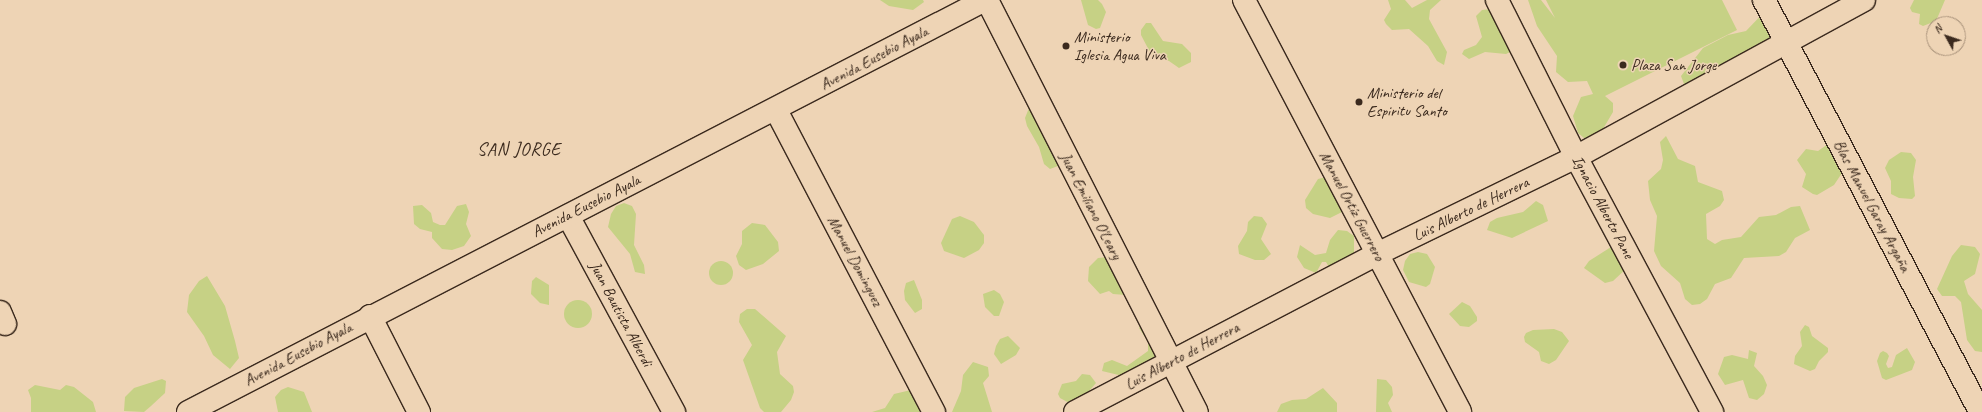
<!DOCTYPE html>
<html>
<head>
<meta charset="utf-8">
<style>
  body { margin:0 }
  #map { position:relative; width:1982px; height:412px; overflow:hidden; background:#eed4b5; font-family:Caveat,sans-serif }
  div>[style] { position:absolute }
  .green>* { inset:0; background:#c6d185 }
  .round { border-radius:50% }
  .roads { filter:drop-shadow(1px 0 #3b2a1e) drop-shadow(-1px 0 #3b2a1e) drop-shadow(0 1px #3b2a1e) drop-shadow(0 -1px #3b2a1e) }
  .minor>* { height:22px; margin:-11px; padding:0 11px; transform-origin:11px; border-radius:11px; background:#eed4b5 }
  .dots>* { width:11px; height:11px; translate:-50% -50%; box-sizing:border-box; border:2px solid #eed4b5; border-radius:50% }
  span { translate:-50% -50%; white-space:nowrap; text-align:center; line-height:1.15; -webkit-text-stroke:3px #eed4b5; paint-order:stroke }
  .poi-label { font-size:16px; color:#3b2a1e }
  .left { translate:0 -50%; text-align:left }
  .street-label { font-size:16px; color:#3b2a1e }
  .quarter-label { font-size:18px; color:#3b2a1e; letter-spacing:1px }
  .north { position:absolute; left:1926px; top:16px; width:40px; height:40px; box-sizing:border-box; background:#eed4b5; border:1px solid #a69079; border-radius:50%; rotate:310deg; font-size:11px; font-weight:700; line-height:16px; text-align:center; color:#3b2a1e }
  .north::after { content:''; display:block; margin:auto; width:14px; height:18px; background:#3b2a1e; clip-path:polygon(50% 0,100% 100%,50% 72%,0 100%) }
</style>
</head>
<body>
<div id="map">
  <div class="green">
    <i style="clip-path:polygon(880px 0,923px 0,924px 2px,913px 10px,889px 6px)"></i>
    <i style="clip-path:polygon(1081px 0,1098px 0,1102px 4px,1106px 12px,1100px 28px,1096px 29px,1088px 25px)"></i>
    <i style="clip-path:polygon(1388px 0,1405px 0,1412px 8px,1427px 0,1441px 0,1430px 10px,1429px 19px,1447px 52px,1444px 65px,1437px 61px,1428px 46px,1409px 29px,1392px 30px,1386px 24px,1384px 20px,1391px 9px)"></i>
    <i style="clip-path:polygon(1486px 0,1499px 0,1514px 50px,1506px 54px,1485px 52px,1469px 59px,1462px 54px,1464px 50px,1476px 45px,1482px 37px,1476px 16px,1482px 10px,1491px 9px)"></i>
    <i style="clip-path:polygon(1528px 0,1541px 0,1555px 18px,1546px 0,1722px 0,1737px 30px,1605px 96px,1613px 103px,1613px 112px,1600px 134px,1592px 139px,1584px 138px,1578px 133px,1573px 116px,1581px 97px,1593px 94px,1587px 81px,1568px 82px,1556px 72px,1557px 56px,1537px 26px)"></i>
    <i style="clip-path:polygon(1914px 0,1945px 0,1936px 21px,1923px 26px,1919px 24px,1920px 14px,1912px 12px,1910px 8px)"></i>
    <i style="clip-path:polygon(1770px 6px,1779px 35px,1692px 90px,1684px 84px,1681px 76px,1703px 48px,1728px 35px,1746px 31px)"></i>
    <i style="clip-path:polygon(1146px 23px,1151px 23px,1163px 41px,1182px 44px,1191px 53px,1191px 62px,1179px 68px,1169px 61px,1152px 56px,1141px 35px,1141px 30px)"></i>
    <i style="clip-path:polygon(1031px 103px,1064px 159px,1058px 166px,1050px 169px,1044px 164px,1039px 147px,1027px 126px,1025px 118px)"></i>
    <i style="clip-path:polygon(1666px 136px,1678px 159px,1695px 166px,1698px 182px,1722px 191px,1724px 200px,1720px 206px,1706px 214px,1707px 239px,1715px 244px,1722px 240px,1741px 237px,1759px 217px,1776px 215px,1791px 207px,1800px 206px,1810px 230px,1795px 238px,1786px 252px,1779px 256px,1744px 258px,1731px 278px,1715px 284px,1707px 299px,1700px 304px,1692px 305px,1685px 299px,1680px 283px,1661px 266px,1654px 251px,1657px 216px,1650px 200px,1648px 181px,1661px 169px,1663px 160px,1660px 142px)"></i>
    <i style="clip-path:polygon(1828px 144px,1846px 167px,1834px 185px,1817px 195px,1813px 194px,1802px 187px,1806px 174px,1797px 160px,1806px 149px,1818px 151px)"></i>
    <i style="clip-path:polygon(1901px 152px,1911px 153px,1916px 160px,1913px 177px,1915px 196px,1912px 199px,1899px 198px,1891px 194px,1891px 181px,1885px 168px,1889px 160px)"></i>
    <i style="clip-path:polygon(1326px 177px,1348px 205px,1342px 212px,1330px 218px,1313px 214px,1306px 208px,1305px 200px,1318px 179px)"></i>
    <i style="clip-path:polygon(1536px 201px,1543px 205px,1548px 221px,1512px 238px,1487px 230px,1490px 222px,1497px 218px,1523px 212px)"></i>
    <i style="clip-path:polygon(624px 203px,632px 206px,636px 214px,634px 245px,644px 265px,645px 274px,635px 272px,630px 254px,608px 227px,611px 214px,616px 206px)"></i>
    <i style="clip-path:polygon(466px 204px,469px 212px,466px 224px,471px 236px,464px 246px,452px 250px,442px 249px,432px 238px,432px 232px,420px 229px,414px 224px,413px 206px,422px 205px,431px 213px,433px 222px,440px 225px,445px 225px,457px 206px)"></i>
    <i style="clip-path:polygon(960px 216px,974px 222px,984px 235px,984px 243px,979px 250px,964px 258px,944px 251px,941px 243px,952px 219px)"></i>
    <i style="clip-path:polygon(1254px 216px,1262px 217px,1267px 224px,1261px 239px,1271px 254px,1264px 260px,1255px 260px,1239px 254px,1238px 246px,1247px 231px,1248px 222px)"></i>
    <i style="clip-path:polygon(752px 223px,765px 225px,778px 242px,779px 251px,763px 264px,746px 270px,739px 265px,736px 256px,742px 244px,742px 231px)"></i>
    <i style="clip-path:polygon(1338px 230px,1347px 231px,1354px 236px,1354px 254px,1330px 269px,1326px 262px,1322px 262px,1316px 273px,1304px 268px,1297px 257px,1300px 245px,1315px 255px,1326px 253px,1330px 240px)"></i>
    <i style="clip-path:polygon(1961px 245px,1975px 247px,1980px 254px,1975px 274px,1964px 281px,1968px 294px,1982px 310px,1982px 352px,1975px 351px,1967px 340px,1961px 302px,1955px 296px,1942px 296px,1937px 289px,1952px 256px)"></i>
    <i style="clip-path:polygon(1611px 247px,1620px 247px,1628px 267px,1613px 281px,1605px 283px,1584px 268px,1589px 261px)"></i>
    <i style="clip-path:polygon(1418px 252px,1427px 254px,1435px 267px,1430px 284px,1426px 287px,1409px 282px,1403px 270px,1405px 261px,1410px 254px)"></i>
    <i style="clip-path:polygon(1108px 257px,1126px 295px,1113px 294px,1109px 291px,1100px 294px,1088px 281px,1089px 267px,1098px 258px)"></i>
    <i class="round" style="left:709px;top:261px;width:24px;height:24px"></i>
    <i style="clip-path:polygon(207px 276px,225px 306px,235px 341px,239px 358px,230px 369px,213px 355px,204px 336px,187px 312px,189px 295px,199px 281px)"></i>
    <i style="clip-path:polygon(536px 277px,549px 285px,549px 305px,540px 303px,531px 294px,532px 281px)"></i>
    <i style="clip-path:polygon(914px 280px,922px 300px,922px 309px,915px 313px,905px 300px,904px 291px,906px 283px)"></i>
    <i style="clip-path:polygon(994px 290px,1000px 294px,1004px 302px,999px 316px,994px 316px,985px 307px,983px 294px)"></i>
    <i class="round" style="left:564px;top:300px;width:28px;height:28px"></i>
    <i style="clip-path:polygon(1462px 302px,1470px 306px,1477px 317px,1477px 321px,1469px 327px,1460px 326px,1449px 314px)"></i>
    <i style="clip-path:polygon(747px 309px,755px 309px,786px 336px,777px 352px,780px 374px,793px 386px,794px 392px,791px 400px,781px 412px,764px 412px,760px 408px,743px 360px,752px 345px,739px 322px,740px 314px)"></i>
    <i style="clip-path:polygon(1144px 321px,1161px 357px,1127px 377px,1102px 371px,1104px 363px,1112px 360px,1127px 366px,1148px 351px,1148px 342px,1139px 328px)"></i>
    <i style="clip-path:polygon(1805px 325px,1809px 327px,1812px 336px,1828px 348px,1828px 352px,1819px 361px,1815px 369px,1810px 371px,1794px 364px,1795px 356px,1802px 346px,1800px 332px)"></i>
    <i style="clip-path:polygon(1554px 329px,1562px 332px,1569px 341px,1556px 360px,1549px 364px,1541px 361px,1539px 352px,1525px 342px,1524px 337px,1526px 333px,1533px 330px)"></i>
    <i style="clip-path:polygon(1008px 336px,1020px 348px,1016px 355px,1001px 364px,994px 354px,996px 346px,1000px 339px)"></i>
    <i style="clip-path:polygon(1907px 348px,1915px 362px,1912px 370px,1886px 380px,1882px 378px,1877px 361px,1880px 353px,1883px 351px,1887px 353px,1889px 356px,1886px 364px,1888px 368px,1892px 367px,1896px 355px)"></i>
    <i style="clip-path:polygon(1749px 350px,1757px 353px,1754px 366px,1763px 376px,1767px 385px,1764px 394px,1757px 400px,1749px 398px,1743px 380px,1725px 385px,1718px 374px,1724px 357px,1732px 355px,1748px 359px)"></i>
    <i style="clip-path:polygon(973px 362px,988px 367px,989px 376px,983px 383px,992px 412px,952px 412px,961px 391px,963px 375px)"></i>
    <i style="clip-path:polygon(1082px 374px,1090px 375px,1096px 383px,1083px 398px,1073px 405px,1060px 398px,1058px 394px,1062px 384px,1076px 381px)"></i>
    <i style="clip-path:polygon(162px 379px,166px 381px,165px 393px,151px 406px,144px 412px,124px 411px,125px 397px,134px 388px)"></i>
    <i style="clip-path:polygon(1377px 379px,1386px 380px,1392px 387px,1393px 395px,1388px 403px,1392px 412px,1376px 412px)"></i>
    <i style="clip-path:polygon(35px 385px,60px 390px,66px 385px,74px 387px,93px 402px,96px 412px,31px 412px,31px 398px,28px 390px)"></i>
    <i style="clip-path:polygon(288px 387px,304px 392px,312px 412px,278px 412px,275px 397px,281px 390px)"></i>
    <i style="clip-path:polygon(1323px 388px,1337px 403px,1337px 412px,1277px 412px,1281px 404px,1292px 400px,1306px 399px)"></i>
    <i style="clip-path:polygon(911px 390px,926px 412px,872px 412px,885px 408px,894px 394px)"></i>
  </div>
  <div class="roads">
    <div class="minor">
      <i style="left:987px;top:0;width:462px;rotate:63deg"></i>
      <i style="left:1244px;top:0;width:465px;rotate:62.3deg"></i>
      <i style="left:1497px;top:0;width:176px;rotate:63.3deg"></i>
      <i style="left:1576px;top:157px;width:289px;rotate:61.9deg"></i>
      <i style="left:1764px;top:0;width:465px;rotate:62.3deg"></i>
      <i style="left:776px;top:110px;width:341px;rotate:62.4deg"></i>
      <i style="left:568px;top:216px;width:223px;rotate:61.6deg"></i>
      <i style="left:0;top:312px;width:13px;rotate:67deg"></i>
      <i style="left:370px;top:316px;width:108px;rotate:63deg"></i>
      <i style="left:188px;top:412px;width:897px;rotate:-27.34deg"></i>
      <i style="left:1075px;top:412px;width:341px;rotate:-27.6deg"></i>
      <i style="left:1377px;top:254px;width:221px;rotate:-26deg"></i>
      <i style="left:1576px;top:157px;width:328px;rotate:-28.6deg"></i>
    </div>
  </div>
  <div class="dots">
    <i style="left:1066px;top:46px;background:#3b2a1e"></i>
    <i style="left:1623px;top:65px;background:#3b2a1e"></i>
    <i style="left:1359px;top:102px;background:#3b2a1e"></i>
  </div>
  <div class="poi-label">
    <span class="left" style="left:1074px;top:46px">Ministerio<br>Iglesia Agua Viva</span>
    <span class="left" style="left:1631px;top:65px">Plaza San Jorge</span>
    <span class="left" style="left:1367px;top:102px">Ministerio del<br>Espiritu Santo</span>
  </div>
  <div class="street-label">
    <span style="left:874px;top:58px;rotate:-28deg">Avenida Eusebio Ayala</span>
    <span style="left:586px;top:206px;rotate:-27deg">Avenida Eusebio Ayala</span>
    <span style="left:1091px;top:206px;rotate:63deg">Juan Emiliano O'Leary</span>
    <span style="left:1352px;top:206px;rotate:62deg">Manuel Ortíz Guerrero</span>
    <span style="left:1872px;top:206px;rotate:62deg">Blas Manuel Garay Argaña</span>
    <span style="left:1603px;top:207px;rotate:62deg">Ignacio Alberto Pane</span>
    <span style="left:1471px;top:209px;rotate:-26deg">Luis Alberto de Herrera</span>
    <span style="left:855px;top:261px;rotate:62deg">Manuel Dominguez</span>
    <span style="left:621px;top:314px;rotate:62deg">Juan Bautista Alberdi</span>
    <span style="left:298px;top:354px;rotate:-28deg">Avenida Eusebio Ayala</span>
    <span style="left:1182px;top:356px;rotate:-28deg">Luis Alberto de Herrera</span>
  </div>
  <div class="quarter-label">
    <span style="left:519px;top:149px">SAN JORGE</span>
  </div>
  <div class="north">N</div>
</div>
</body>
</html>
